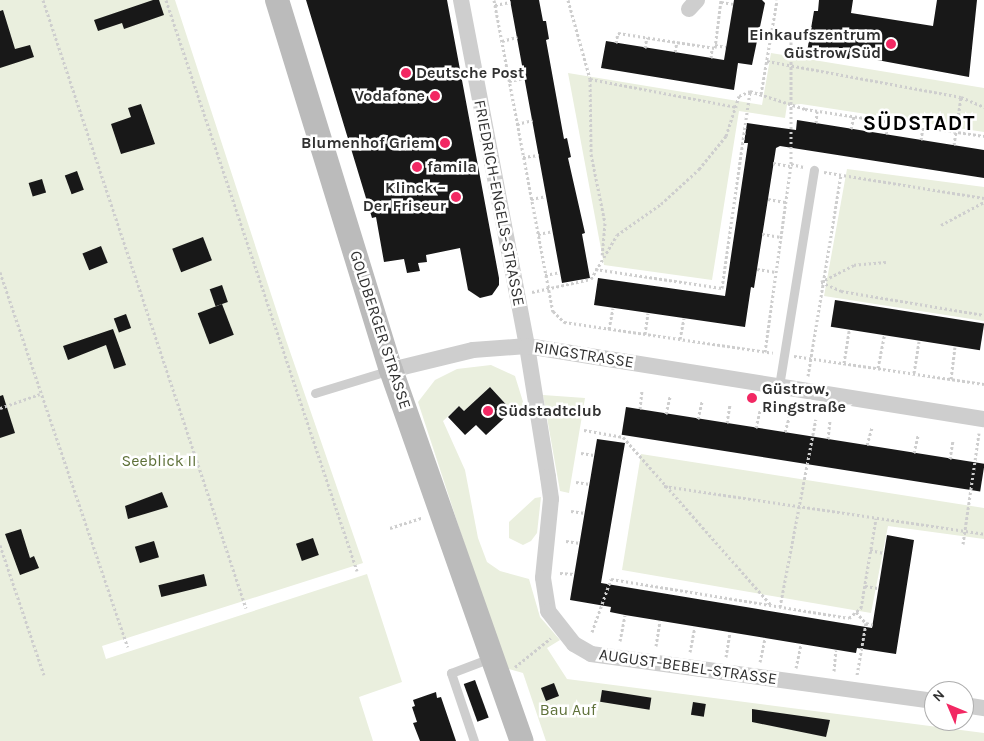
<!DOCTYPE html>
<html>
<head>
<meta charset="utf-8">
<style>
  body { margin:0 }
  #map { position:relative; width:984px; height:741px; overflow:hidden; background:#fff; font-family:Karla,sans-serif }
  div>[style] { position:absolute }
  .green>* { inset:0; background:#eaefde }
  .building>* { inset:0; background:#181818; transform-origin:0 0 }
  .path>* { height:3px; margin-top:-1.5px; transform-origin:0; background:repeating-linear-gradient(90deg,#cecece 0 2.5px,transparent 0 5px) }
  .lane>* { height:9px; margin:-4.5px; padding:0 4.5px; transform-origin:4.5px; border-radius:4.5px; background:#cecece }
  .street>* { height:16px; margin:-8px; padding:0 8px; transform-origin:8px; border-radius:8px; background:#cecece }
  .secondary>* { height:24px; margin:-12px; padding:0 12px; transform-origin:12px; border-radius:12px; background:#bbb }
  .dots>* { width:14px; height:14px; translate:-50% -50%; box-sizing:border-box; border:2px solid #fff; border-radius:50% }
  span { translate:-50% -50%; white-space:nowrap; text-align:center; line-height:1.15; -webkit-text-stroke:5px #fff; paint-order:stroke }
  .poi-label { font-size:16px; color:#313131; font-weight:700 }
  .right { translate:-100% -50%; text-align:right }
  .left { translate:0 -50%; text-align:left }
  .street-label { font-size:16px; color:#313131 }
  .park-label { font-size:16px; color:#5f713a }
  .district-label { font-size:21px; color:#000; font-weight:700; letter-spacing:1px }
  .north { position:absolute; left:924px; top:681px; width:50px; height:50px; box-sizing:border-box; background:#fff; border:1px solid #adadad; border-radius:50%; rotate:315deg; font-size:14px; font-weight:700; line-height:20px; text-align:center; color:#313131 }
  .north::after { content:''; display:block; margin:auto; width:18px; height:22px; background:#f22863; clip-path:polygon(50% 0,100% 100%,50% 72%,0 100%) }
</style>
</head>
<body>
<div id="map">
  <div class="green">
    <i style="clip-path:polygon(0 0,175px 0,286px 340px,363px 563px,102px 646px,106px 659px,367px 574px,402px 682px,359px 697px,373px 741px,0 741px)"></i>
    <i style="clip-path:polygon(771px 53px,984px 88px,984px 132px,801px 104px,787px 105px,785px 118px,739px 111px,712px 280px,604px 265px,568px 73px,762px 105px)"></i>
    <i style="clip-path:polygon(847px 169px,984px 187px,984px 321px,824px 296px)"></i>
    <i style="clip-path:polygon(491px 365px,515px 376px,524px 405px,515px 414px,490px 387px,464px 411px,459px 406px,443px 421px,465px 470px,478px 538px,487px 562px,500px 571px,529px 579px,540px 617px,560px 640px,547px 648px,567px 679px,984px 733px,984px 741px,546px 741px,523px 673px,505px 668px,418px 402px,435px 380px,457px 369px)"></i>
    <i style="clip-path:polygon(543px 395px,585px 398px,569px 493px,560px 491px)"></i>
    <i style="clip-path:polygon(641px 454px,984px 508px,984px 539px,888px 526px,871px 613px,622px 570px)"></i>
    <i style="clip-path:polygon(541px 497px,537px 533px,531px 541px,523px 545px,509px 538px,509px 522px,535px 498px)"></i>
  </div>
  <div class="building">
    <i style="clip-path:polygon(153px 0,159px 0,164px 15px,124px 29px,122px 23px,98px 31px,94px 20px)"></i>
    <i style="clip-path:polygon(306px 0,447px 0,499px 278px,499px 285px,492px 295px,480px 298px,468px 290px,460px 248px,426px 255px,427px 262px,418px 263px,420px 271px,407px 273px,404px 259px,384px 262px,376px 217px,372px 218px)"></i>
    <i style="clip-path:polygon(510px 0,539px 0,543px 21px,546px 21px,549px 39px,546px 40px,564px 139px,567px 138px,571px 157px,568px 158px,585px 233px,582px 234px,590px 278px,562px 283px)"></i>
    <i style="clip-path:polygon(734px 0,762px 0,765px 3px,752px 65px,738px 63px,734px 90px,601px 68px,606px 41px,724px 60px)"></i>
    <i style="clip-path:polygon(819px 0,853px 0,851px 13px,933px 26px,937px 0,977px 0,969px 77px,850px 55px,849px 59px,807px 52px,814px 11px,818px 11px)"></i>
    <i style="clip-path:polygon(3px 10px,15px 49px,30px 45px,34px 57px,0 68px,0 11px)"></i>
    <i style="clip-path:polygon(141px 104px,155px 144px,121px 154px,111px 124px,131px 117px,128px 108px)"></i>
    <i style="clip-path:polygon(797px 120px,984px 150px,984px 178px,780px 146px,776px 148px,754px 288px,751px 287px,745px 327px,594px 305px,598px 278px,725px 296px,748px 143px,744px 143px,747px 123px,796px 130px)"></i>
    <i style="left:77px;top:171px;width:20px;height:13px;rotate:70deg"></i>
    <i style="left:42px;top:179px;width:14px;height:14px;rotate:73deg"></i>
    <i style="left:203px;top:237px;width:25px;height:33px;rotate:69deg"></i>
    <i style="left:101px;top:246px;width:18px;height:20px;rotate:68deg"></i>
    <i style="left:222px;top:285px;width:18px;height:13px;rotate:71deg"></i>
    <i style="left:835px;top:300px;width:151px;height:27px;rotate:9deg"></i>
    <i style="left:222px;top:304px;width:33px;height:26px;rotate:69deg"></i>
    <i style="left:126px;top:314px;width:15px;height:13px;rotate:70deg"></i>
    <i style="clip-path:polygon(113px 329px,126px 365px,114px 369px,106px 345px,68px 360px,63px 346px)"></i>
    <i style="clip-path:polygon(490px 387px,512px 411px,486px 435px,476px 425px,465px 435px,448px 417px,459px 406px,464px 411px)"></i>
    <i style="clip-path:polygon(3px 395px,15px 433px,0 438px,0 396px)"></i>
    <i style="left:626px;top:407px;width:363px;height:28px;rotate:9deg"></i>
    <i style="clip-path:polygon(597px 439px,625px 443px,601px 583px,872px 628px,887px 535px,914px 540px,896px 654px,857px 648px,856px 653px,625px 615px,610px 612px,611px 607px,570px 600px)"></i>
    <i style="clip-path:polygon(162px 492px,168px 507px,128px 519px,125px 506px)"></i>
    <i style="clip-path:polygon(21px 529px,30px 558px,34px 556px,39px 568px,20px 575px,5px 534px)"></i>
    <i style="left:313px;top:538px;width:18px;height:18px;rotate:71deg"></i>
    <i style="left:154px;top:541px;width:17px;height:20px;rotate:73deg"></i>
    <i style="left:204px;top:574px;width:12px;height:47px;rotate:76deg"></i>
    <i style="left:475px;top:680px;width:40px;height:12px;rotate:70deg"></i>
    <i style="left:554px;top:683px;width:14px;height:14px;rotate:69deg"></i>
    <i style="left:602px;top:690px;width:50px;height:12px;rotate:9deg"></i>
    <i style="clip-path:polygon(436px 692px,437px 698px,441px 697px,456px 741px,420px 741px,413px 723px,417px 722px,412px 707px,415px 706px,413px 700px)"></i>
    <i style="left:693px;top:702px;width:13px;height:13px;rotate:9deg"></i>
    <i style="clip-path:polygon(752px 709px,830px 720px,826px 737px,752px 722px)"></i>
  </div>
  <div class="path">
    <i style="left:43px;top:0;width:641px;rotate:71.54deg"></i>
    <i style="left:166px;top:0;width:602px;rotate:71.5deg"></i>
    <i style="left:494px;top:0;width:317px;rotate:79.3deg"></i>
    <i style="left:553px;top:311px;width:16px;rotate:45deg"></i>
    <i style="left:564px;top:322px;width:211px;rotate:8.4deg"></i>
    <i style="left:568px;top:0;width:82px;rotate:74.4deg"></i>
    <i style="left:590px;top:79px;width:75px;rotate:89.2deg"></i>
    <i style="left:591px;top:154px;width:70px;rotate:78.5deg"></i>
    <i style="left:605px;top:223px;width:32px;rotate:95deg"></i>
    <i style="left:721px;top:2px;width:12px;rotate:9deg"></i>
    <i style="left:495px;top:5px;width:16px;rotate:-11deg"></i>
    <i style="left:502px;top:41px;width:16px;rotate:-15deg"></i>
    <i style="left:616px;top:43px;width:10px;rotate:-79deg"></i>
    <i style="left:618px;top:33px;width:98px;rotate:8.8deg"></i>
    <i style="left:715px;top:48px;width:48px;rotate:-82.9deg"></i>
    <i style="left:715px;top:45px;width:11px;rotate:10deg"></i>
    <i style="left:645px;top:48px;width:11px;rotate:-80deg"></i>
    <i style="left:675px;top:52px;width:10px;rotate:-79deg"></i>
    <i style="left:711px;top:58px;width:10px;rotate:-84deg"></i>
    <i style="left:767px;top:61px;width:197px;rotate:10.5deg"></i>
    <i style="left:961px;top:97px;width:25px;rotate:23deg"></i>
    <i style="left:590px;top:79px;width:150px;rotate:10.8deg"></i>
    <i style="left:509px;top:81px;width:16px;rotate:-11deg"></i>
    <i style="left:761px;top:94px;width:95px;rotate:-80.3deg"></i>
    <i style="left:816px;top:123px;width:12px;rotate:-85deg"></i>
    <i style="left:517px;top:124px;width:16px;rotate:-14deg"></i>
    <i style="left:851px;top:129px;width:13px;rotate:-77deg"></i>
    <i style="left:886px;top:134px;width:13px;rotate:-77deg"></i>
    <i style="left:921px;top:140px;width:13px;rotate:-81deg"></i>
    <i style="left:954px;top:145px;width:49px;rotate:-81.7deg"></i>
    <i style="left:523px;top:157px;width:16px;rotate:-7deg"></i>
    <i style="left:773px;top:163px;width:17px;rotate:10deg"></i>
    <i style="left:791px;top:164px;width:13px;rotate:13deg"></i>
    <i style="left:824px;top:172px;width:162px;rotate:9.2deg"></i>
    <i style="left:531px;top:199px;width:15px;rotate:-11deg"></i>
    <i style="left:768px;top:199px;width:17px;rotate:10deg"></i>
    <i style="left:941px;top:225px;width:49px;rotate:-28.1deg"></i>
    <i style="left:538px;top:234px;width:15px;rotate:-11deg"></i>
    <i style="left:762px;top:234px;width:19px;rotate:9deg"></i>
    <i style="left:886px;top:262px;width:32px;rotate:175deg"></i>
    <i style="left:854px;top:265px;width:37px;rotate:153deg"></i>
    <i style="left:821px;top:282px;width:22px;rotate:24deg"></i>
    <i style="left:841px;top:291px;width:145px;rotate:9.5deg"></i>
    <i style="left:595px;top:269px;width:128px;rotate:8.5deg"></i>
    <i style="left:722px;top:288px;width:199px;rotate:-81.9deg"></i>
    <i style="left:757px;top:269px;width:19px;rotate:9deg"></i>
    <i style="left:0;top:272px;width:396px;rotate:71.2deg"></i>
    <i style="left:545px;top:275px;width:15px;rotate:-11deg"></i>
    <i style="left:532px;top:292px;width:60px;rotate:-12.4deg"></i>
    <i style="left:591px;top:279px;width:51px;rotate:-59.4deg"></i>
    <i style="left:617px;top:235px;width:54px;rotate:-35.2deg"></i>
    <i style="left:661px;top:204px;width:52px;rotate:-42.6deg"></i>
    <i style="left:699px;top:169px;width:43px;rotate:-50.7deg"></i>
    <i style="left:726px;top:136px;width:42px;rotate:-72deg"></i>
    <i style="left:739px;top:96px;width:12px;rotate:-24deg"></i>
    <i style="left:750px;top:91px;width:58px;rotate:18.1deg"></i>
    <i style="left:805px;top:109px;width:181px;rotate:8.6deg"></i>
    <i style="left:609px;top:329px;width:21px;rotate:-79deg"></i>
    <i style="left:645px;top:334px;width:21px;rotate:-82deg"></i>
    <i style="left:680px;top:339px;width:21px;rotate:-79deg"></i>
    <i style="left:765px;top:352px;width:190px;rotate:-82.1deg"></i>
    <i style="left:791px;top:164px;width:133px;rotate:-90deg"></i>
    <i style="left:794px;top:356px;width:192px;rotate:8.4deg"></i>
    <i style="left:844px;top:363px;width:33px;rotate:-81deg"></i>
    <i style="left:878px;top:368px;width:33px;rotate:-79deg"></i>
    <i style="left:914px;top:373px;width:32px;rotate:-81deg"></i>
    <i style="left:808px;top:376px;width:205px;rotate:-80.7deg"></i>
    <i style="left:951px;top:379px;width:32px;rotate:-83deg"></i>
    <i style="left:0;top:408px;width:42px;rotate:-19.3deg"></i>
    <i style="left:640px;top:409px;width:18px;rotate:-84deg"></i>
    <i style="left:666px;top:414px;width:18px;rotate:-77deg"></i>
    <i style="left:698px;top:419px;width:18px;rotate:-77deg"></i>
    <i style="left:727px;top:423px;width:18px;rotate:-81deg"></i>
    <i style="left:756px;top:428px;width:18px;rotate:-77deg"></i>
    <i style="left:584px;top:430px;width:40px;rotate:10deg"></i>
    <i style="left:623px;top:437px;width:224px;rotate:48.6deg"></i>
    <i style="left:785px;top:432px;width:19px;rotate:-74deg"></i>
    <i style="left:828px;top:439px;width:18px;rotate:-84deg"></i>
    <i style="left:867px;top:445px;width:18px;rotate:-74deg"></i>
    <i style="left:581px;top:453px;width:13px;rotate:9deg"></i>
    <i style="left:914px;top:453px;width:18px;rotate:-77deg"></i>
    <i style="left:950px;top:459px;width:19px;rotate:-81deg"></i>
    <i style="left:576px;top:482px;width:14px;rotate:8deg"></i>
    <i style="left:664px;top:486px;width:324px;rotate:8.5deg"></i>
    <i style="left:571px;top:511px;width:14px;rotate:8deg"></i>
    <i style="left:390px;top:528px;width:33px;rotate:-18deg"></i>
    <i style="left:566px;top:541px;width:14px;rotate:8deg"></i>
    <i style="left:963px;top:544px;width:112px;rotate:-81.8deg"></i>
    <i style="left:0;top:545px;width:137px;rotate:71.3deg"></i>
    <i style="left:870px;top:550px;width:14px;rotate:12deg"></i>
    <i style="left:560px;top:573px;width:15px;rotate:4deg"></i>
    <i style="left:865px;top:586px;width:13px;rotate:9deg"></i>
    <i style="left:780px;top:607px;width:191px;rotate:-79.2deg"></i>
    <i style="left:856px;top:612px;width:15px;rotate:48deg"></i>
    <i style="left:866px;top:623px;width:53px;rotate:99.8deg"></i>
    <i style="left:866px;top:623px;width:7px;rotate:16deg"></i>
    <i style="left:592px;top:632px;width:56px;rotate:-70.3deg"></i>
    <i style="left:611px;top:579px;width:241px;rotate:9.3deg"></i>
    <i style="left:849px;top:618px;width:16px;rotate:-40deg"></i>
    <i style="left:861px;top:608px;width:91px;rotate:-80.5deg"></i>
    <i style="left:620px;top:641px;width:26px;rotate:-79deg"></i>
    <i style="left:656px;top:646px;width:25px;rotate:-81deg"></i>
    <i style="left:690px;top:652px;width:25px;rotate:-79deg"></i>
    <i style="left:726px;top:657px;width:25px;rotate:-81deg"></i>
    <i style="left:760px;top:662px;width:25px;rotate:-78deg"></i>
    <i style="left:515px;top:667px;width:46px;rotate:-38.9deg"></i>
    <i style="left:796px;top:668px;width:25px;rotate:-78deg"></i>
    <i style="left:834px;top:671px;width:21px;rotate:-85deg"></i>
  </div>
  <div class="lane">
    <i style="left:779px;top:386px;width:219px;rotate:-80.8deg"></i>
    <i style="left:315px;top:393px;width:78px;rotate:-17deg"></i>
    <i style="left:474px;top:741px;width:72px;rotate:-108.7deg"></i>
    <i style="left:451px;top:673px;width:45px;rotate:-20.9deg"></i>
  </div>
  <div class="street">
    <i style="left:461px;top:0;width:352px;rotate:79.2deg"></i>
    <i style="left:527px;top:346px;width:133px;rotate:80.9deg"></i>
    <i style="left:548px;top:477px;width:22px;rotate:82deg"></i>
    <i style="left:551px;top:499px;width:79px;rotate:95.8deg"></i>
    <i style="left:543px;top:578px;width:33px;rotate:81deg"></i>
    <i style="left:548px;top:611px;width:42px;rotate:51.8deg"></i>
    <i style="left:574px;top:644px;width:20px;rotate:30deg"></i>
    <i style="left:591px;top:654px;width:346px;rotate:7.8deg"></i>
    <i style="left:689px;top:9px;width:12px;rotate:-48deg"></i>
    <i style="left:391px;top:370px;width:84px;rotate:-13.7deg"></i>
    <i style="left:473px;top:350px;width:54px;rotate:-4.2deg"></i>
    <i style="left:527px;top:346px;width:463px;rotate:9.1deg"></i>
    <i style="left:964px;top:705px;width:20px;rotate:9deg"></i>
  </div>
  <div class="secondary">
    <i style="left:277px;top:0;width:387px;rotate:72.9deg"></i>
    <i style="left:391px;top:370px;width:393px;rotate:70.6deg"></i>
  </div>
  <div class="dots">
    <i style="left:891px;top:44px;background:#f22863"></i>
    <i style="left:406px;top:73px;background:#f22863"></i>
    <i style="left:435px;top:96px;background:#f22863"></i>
    <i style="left:445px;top:143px;background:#f22863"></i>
    <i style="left:417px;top:167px;background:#f22863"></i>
    <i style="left:456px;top:197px;background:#f22863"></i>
    <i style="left:752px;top:398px;background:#f22863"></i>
    <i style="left:488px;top:411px;background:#f22863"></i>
  </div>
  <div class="poi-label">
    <span class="right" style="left:881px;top:44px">Einkaufszentrum<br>Güstrow Süd</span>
    <span class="left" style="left:416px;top:73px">Deutsche Post</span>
    <span class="right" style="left:425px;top:96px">Vodafone</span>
    <span class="right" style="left:435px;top:143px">Blumenhof Griem</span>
    <span class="left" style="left:427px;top:167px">famila</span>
    <span class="right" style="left:446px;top:197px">Klinck –<br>Der Friseur</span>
    <span class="left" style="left:762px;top:398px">Güstrow,<br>Ringstraße</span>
    <span class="left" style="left:498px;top:411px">Südstadtclub</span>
  </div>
  <div class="street-label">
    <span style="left:499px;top:203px;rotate:79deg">FRIEDRICH-ENGELS-STRASSE</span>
    <span style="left:380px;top:330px;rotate:72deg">GOLDBERGER STRASSE</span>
    <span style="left:584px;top:355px;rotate:9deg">RINGSTRASSE</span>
    <span style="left:688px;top:667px;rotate:8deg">AUGUST-BEBEL-STRASSE</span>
  </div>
  <div class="park-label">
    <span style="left:159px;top:461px">Seeblick II</span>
    <span style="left:568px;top:710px">Bau Auf</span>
  </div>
  <div class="district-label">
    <span style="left:919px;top:123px">SÜDSTADT</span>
  </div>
  <div class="north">N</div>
</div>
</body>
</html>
